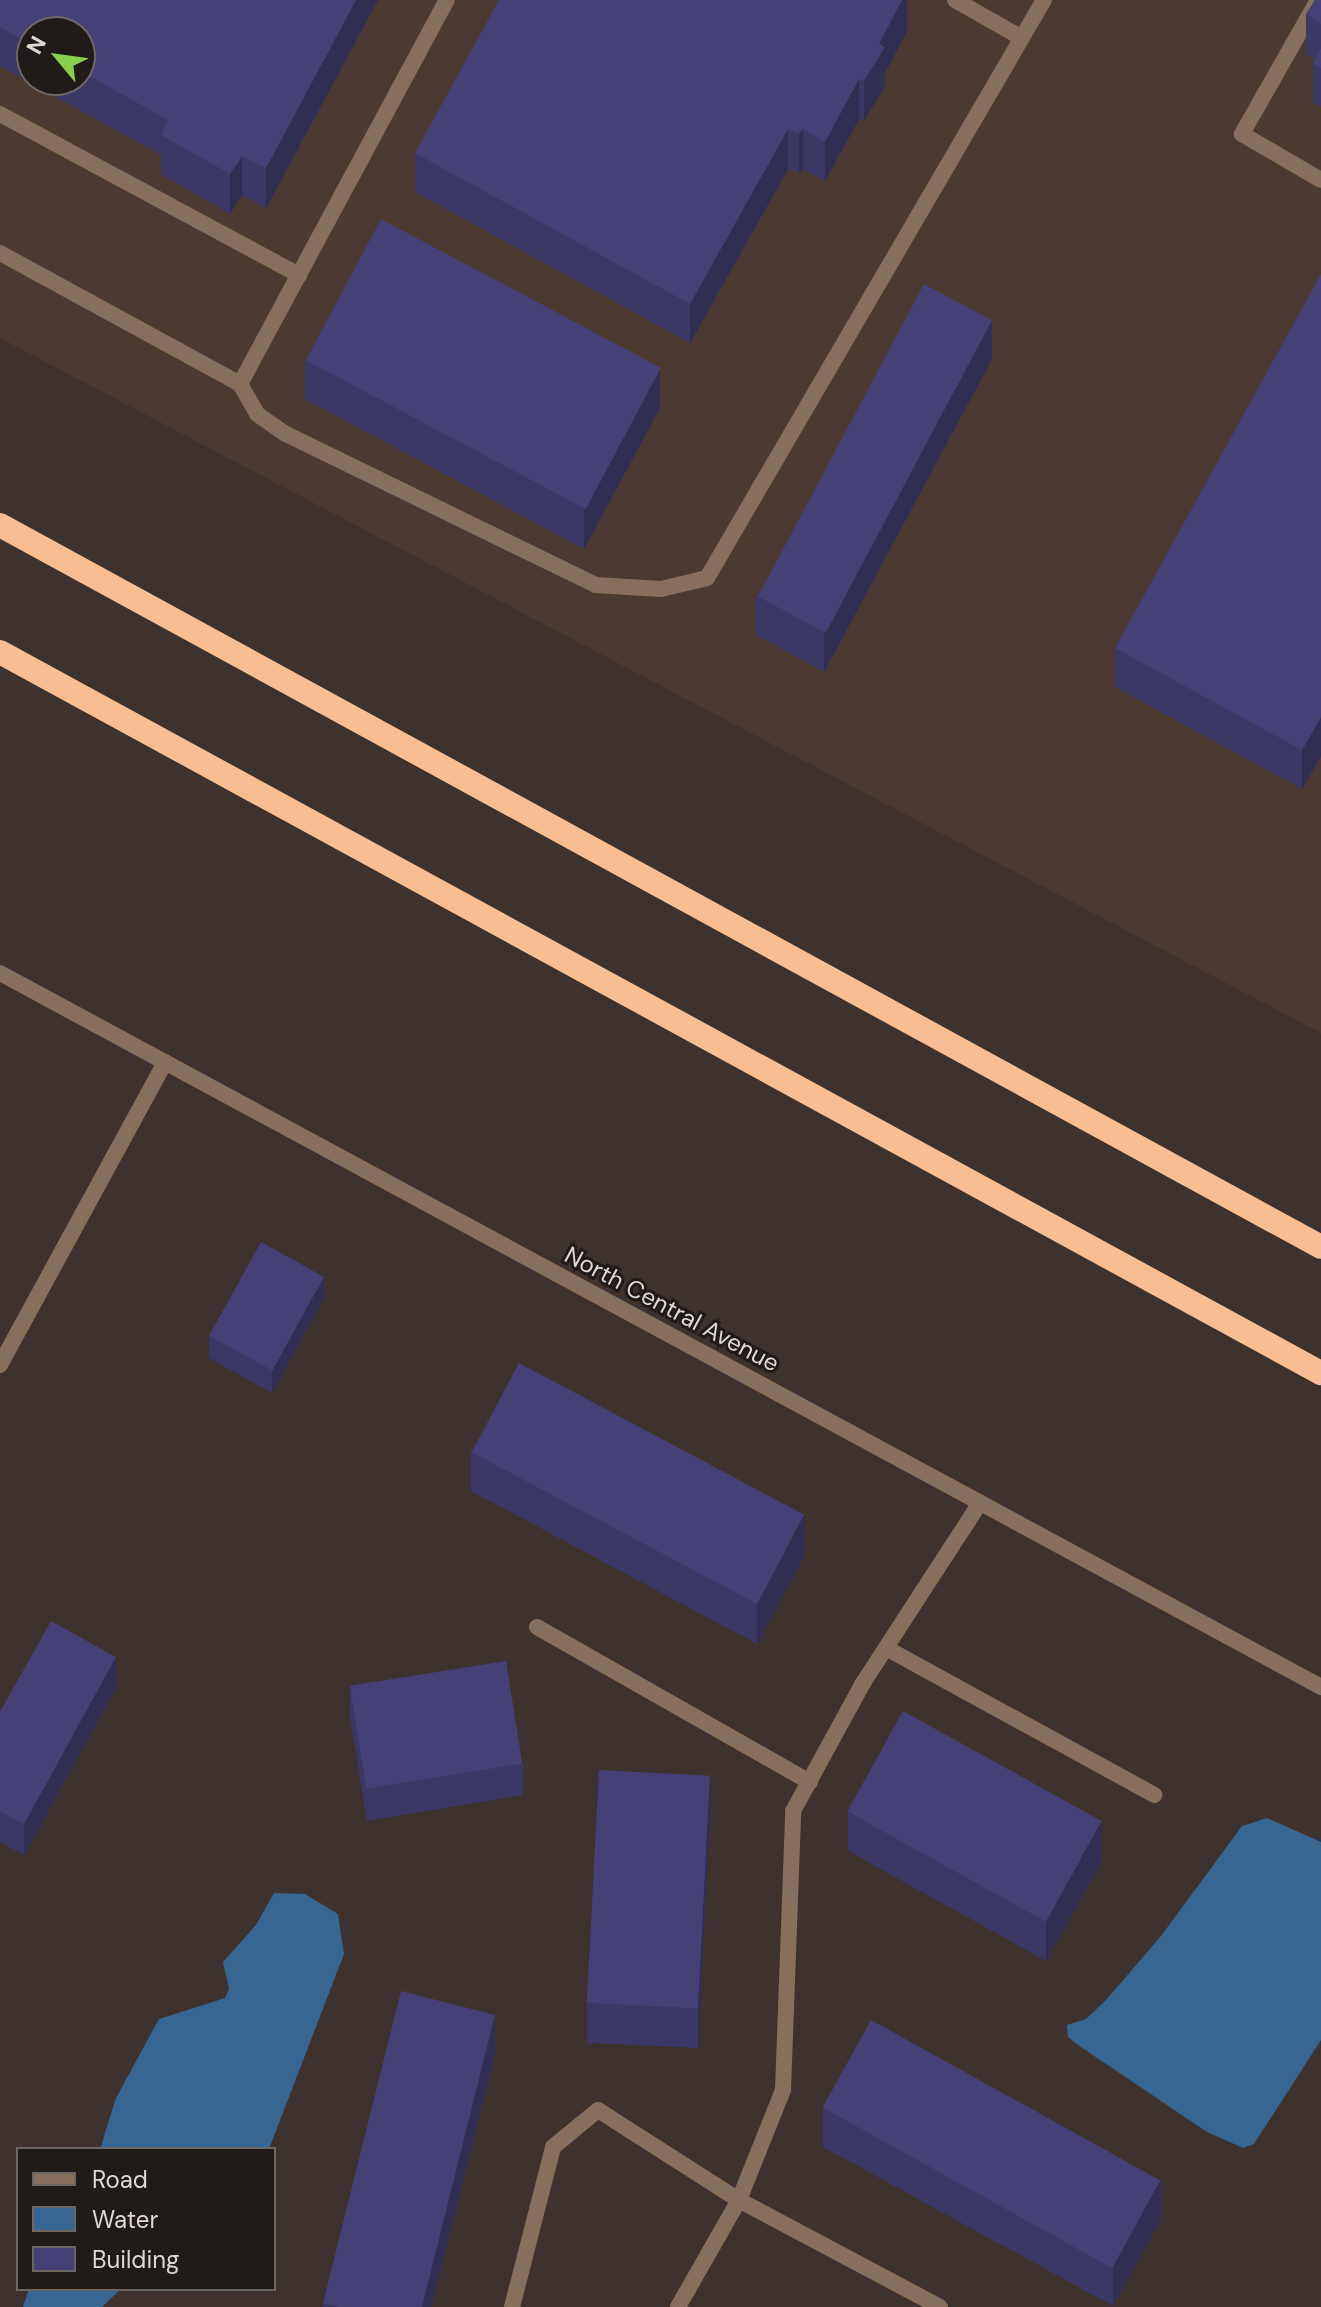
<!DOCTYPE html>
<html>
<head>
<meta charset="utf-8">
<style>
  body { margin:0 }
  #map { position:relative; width:1321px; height:2307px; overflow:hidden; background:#3d322d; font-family:"DM Sans",sans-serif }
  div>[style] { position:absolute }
  .built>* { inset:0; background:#4a3a31 }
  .water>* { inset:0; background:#376692 }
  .lane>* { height:16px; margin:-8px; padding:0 8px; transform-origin:8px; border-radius:8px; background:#876f5e }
  .street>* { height:16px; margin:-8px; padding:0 8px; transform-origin:8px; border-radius:8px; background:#876f5e }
  .highway>* { height:24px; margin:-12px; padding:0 12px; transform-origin:12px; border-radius:12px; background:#f8be93 }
  .wall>* { inset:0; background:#3b3865 }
  .shaded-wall>* { inset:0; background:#302e53 }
  .building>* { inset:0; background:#454176; transform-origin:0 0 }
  span { translate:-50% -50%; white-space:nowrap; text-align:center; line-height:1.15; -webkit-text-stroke:6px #201b19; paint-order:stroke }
  .street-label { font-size:24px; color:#dfd8d5 }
  .legend { position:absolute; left:16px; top:2147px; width:260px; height:144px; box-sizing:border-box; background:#201b19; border:2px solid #6c6764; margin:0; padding:10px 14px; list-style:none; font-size:24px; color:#dfd8d5 }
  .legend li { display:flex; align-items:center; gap:16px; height:40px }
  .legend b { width:40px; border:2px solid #6c6764 }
  .north { position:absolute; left:16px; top:16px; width:80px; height:80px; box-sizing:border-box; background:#201b19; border:2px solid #6c6764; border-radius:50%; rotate:299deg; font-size:22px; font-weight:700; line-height:32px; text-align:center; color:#dfd8d5 }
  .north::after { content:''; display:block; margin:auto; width:28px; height:36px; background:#88cf4a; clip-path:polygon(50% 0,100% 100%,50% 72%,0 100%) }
</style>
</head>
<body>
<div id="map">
  <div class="built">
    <i style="clip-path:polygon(evenodd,0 0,1321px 0,1321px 1033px,0 338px,0 0,32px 32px,80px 32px,80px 80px,32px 80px,32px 32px)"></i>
  </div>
  <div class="water">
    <i style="clip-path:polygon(1267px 1818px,1321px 1842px,1321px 2040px,1254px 2144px,1243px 2148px,1207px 2132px,1078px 2045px,1068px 2037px,1067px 2025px,1086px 2019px,1106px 2000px,1161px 1936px,1242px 1826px)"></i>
    <i style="clip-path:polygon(274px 1893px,305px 1894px,338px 1914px,344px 1954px,269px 2149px,100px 2149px,116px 2098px,159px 2019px,225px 1998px,229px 1989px,223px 1962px,256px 1925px)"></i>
    <i style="clip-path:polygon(29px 2289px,121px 2289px,102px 2307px,23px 2307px)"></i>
  </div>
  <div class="lane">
    <i style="left:955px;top:0;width:77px;rotate:29.6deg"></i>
    <i style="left:1318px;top:0;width:154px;rotate:119.6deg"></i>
    <i style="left:1242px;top:134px;width:91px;rotate:30.2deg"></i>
    <i style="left:0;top:114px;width:340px;rotate:28.3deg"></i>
    <i style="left:0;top:253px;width:273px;rotate:28.6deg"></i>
    <i style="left:240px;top:384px;width:436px;rotate:-61.7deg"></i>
    <i style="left:240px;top:384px;width:34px;rotate:60deg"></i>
    <i style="left:257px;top:414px;width:33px;rotate:35deg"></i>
    <i style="left:284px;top:433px;width:346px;rotate:26deg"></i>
    <i style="left:595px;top:585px;width:66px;rotate:3.5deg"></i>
    <i style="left:661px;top:589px;width:47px;rotate:-13.4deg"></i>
    <i style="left:707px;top:578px;width:669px;rotate:-59.76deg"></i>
    <i style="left:0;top:1365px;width:345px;rotate:-61.4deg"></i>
    <i style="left:537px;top:1627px;width:314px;rotate:29.6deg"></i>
    <i style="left:886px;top:1648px;width:306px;rotate:28.7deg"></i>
    <i style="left:512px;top:2307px;width:165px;rotate:-75.6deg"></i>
    <i style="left:553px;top:2147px;width:58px;rotate:-39.4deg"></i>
    <i style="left:598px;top:2110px;width:167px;rotate:32.6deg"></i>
    <i style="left:739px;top:2200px;width:123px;rotate:119.7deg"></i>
    <i style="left:940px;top:2307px;width:228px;rotate:-152deg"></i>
    <i style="left:739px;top:2200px;width:118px;rotate:-68.2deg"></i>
    <i style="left:783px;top:2090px;width:279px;rotate:-87.9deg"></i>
    <i style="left:793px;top:1811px;width:146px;rotate:-61.3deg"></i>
    <i style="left:863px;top:1683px;width:215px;rotate:-57deg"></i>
  </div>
  <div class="street">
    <i style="left:0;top:973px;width:1502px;rotate:28.39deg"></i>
  </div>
  <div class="highway">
    <i style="left:0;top:525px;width:1505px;rotate:28.66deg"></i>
    <i style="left:0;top:652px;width:1505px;rotate:28.63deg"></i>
  </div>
  <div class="wall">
    <i style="clip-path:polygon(evenodd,0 0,378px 0,266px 208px,242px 195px,230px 214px,161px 174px,161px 155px,0 66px,0 0,32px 32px,80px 32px,80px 80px,32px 80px,32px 32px)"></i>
    <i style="clip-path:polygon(907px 0,907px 31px,885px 73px,885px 87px,864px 120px,859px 119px,825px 181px,803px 169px,799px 173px,788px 169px,690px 343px,415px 192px,415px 153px)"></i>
    <i style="clip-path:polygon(1321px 0,1321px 107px,1313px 103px,1313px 64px,1315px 60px,1306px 54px,1306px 14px)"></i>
    <i style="clip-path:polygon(1321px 274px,1321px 756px,1302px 789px,1115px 687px,1115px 648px)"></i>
    <i style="clip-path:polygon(992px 359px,824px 672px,756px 635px,756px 596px)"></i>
    <i style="clip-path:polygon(305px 360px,660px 408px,584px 549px,305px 399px)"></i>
    <i style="clip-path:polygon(324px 1298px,272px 1393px,209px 1358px,209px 1336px)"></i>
    <i style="clip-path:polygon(471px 1452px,804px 1556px,757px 1644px,471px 1491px)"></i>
    <i style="clip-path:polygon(350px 1686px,523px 1764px,523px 1795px,367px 1821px,350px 1717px)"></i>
    <i style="clip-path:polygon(116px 1688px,24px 1855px,0 1842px,0 1712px)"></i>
    <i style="clip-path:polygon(848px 1812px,1102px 1861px,1046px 1961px,848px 1851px)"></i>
    <i style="clip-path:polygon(710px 1814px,698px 2048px,587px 2043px,587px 2003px)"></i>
    <i style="clip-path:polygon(495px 2054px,431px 2307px,323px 2307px,323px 2303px)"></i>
    <i style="clip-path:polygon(823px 2108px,1161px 2219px,1113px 2306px,823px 2147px)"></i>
  </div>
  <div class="shaded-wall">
    <i style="clip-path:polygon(356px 0,378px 0,266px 208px,266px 168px)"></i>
    <i style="clip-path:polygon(902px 0,907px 0,907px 31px,885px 73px,885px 87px,864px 120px,864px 81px,879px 44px)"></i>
    <i style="clip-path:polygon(859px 79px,859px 119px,825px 181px,825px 142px)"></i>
    <i style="clip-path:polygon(788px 129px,788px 169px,690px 343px,690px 304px)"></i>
    <i style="clip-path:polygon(803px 129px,803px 169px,799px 173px,799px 134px)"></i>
    <i style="clip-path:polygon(242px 156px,242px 195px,230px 214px,230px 174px)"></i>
    <i style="clip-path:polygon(992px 320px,992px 359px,824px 672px,824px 632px)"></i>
    <i style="clip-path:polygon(660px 369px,660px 408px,584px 549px,584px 510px)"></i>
    <i style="clip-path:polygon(1321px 717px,1321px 756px,1302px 789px,1302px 750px)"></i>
    <i style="clip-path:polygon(324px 1277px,324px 1298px,272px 1393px,272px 1371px)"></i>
    <i style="clip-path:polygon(804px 1516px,804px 1556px,757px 1644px,757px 1605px)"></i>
    <i style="clip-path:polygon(116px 1657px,116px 1688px,24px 1855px,24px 1824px)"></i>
    <i style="clip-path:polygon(710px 1775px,710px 1814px,698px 2048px,698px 2009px)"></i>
    <i style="clip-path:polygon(1102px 1821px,1102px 1861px,1046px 1961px,1046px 1922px)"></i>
    <i style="clip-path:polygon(495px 2015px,495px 2054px,431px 2307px,422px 2307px)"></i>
    <i style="clip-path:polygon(1161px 2179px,1161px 2219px,1113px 2306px,1113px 2267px)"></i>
  </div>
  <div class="building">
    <i style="clip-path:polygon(0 0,356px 0,266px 168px,242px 156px,230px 174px,161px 135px,168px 120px,80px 71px,80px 32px,32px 32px,32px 45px,0 27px)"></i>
    <i style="clip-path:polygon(499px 0,902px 0,879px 44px,885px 47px,864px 81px,859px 79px,825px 142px,803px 129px,799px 134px,788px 129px,690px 304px,415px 153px)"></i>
    <i style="clip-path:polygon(1315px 0,1321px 0,1321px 24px,1306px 14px)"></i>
    <i style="clip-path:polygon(1321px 48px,1321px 68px,1313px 64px)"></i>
    <i style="left:381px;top:219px;width:317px;height:160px;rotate:28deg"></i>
    <i style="clip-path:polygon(1321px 274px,1321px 717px,1302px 750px,1115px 648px)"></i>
    <i style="left:924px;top:284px;width:77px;height:354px;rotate:28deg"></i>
    <i style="left:261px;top:1242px;width:72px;height:107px;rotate:29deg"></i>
    <i style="left:519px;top:1363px;width:323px;height:101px;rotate:28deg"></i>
    <i style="clip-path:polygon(51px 1621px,116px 1657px,24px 1824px,0 1811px,0 1712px)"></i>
    <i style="left:506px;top:1661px;width:104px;height:158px;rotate:81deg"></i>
    <i style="left:903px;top:1711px;width:227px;height:115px;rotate:29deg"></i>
    <i style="left:599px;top:1770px;width:111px;height:233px;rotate:3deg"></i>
    <i style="clip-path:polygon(401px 1991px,495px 2015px,422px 2307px,340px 2307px,323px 2303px)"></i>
    <i style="left:871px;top:2020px;width:331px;height:100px;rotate:29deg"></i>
  </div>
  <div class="street-label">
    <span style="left:672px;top:1309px;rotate:28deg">North Central Avenue</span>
  </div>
  <ul class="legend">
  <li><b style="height:10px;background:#876f5e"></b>Road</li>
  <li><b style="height:22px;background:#376692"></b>Water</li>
  <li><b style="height:22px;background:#454176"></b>Building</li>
  </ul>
  <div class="north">N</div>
</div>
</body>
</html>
